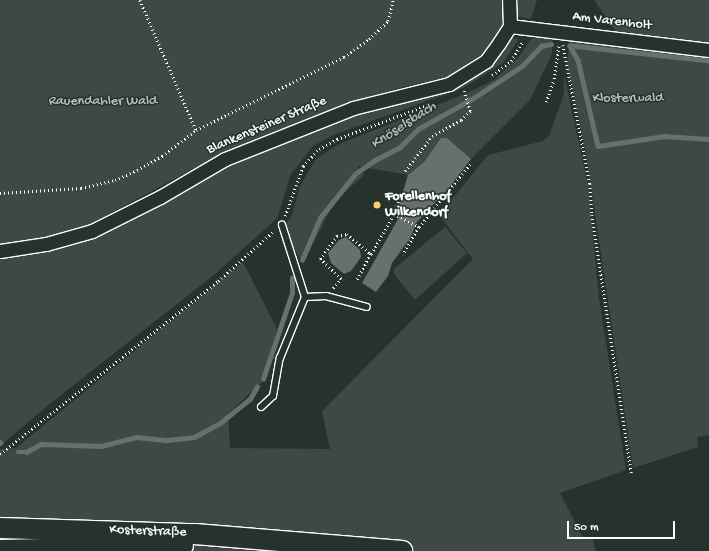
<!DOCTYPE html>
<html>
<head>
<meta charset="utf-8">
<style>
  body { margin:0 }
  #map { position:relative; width:709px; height:551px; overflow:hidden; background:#26332d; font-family:"Gochi Hand",sans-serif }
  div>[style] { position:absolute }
  .green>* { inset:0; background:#3e4944 }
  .water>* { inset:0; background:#67706c }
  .stream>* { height:4.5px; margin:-2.25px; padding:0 2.25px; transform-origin:2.25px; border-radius:2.25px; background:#67706c }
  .path>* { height:2.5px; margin-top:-1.25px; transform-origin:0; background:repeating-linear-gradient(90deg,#fff 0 1px,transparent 0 4px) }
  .roads { filter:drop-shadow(1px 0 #fff) drop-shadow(-1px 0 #fff) drop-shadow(0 1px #fff) drop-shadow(0 -1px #fff) }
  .service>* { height:6px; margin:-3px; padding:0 3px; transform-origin:3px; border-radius:3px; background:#26332d }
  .minor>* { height:13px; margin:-6.5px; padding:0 6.5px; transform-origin:6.5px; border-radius:6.5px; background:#26332d }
  .primary>* { height:20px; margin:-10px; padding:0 10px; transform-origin:10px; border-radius:10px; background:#26332d }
  .dots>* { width:11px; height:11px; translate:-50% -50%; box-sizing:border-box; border:2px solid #26332d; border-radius:50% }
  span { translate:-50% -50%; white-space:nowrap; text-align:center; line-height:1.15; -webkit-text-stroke:3px #26332d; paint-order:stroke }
  .street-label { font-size:14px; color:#fff }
  .park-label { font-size:14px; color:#bbbfbe }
  .poi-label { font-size:14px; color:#fff; font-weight:700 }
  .left { translate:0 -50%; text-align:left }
  .water-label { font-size:15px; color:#b3b8b6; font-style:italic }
  .scale { position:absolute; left:567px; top:521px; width:108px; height:18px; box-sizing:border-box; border:2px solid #fff; border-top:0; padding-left:5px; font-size:12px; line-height:14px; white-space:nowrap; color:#fff; -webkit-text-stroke:3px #26332d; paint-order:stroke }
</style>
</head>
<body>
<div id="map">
  <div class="green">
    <i style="clip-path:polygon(0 0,537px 0,531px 19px,509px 15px,498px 36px,481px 55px,447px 77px,399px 88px,351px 103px,225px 152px,88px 225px,45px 240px,0 247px)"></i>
    <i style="clip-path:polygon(594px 0,709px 0,709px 44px,618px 34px)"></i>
    <i style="clip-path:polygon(552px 37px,552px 54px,530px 100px,471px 159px,447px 138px,441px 138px,424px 162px,408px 175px,357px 166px,364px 175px,334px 202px,303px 264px,283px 228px,292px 215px,300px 186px,316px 159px,337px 145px,465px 94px,494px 80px,518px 58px,532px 38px)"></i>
    <i style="clip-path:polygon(512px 38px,519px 39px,503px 63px,463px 88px,336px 134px,313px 146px,291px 174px,277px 218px,214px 275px,47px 406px,0 446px,0 257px,96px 235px,165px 202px,247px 157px,298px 133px,487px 65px)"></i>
    <i style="clip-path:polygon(570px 41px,709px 57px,709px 435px,697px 437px,698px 447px,633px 468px,586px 154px,567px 63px)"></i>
    <i style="clip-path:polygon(564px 74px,588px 185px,599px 298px,626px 470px,560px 493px,584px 540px,592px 537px,596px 551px,0 551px,0 449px,16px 448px,243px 262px,277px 329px,263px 381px,228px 414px,230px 448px,330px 449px,322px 411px,473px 259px,439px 215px,488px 155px,543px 141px,549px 136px,564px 94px)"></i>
    <i style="clip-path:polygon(445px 227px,467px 253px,415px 300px,394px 274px,394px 269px)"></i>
  </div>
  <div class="water">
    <i style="clip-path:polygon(441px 138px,447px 138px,471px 159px,448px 189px,416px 223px,411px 237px,392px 263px,388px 276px,376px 292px,362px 283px,398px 219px,397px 212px,408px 175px,424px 162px)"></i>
    <i style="clip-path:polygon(346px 237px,360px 250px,361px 257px,351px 271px,344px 274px,331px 263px,328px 253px,339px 240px)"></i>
  </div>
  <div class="stream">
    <i style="left:709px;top:61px;width:140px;rotate:-173.8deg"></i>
    <i style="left:570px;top:46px;width:16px;rotate:60deg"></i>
    <i style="left:578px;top:60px;width:88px;rotate:76.9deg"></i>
    <i style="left:598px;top:146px;width:67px;rotate:-8.6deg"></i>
    <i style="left:664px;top:136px;width:45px;rotate:3.8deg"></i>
    <i style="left:302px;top:260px;width:46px;rotate:-66.8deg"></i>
    <i style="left:320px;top:218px;width:56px;rotate:-51.5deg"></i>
    <i style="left:355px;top:174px;width:24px;rotate:-35deg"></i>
    <i style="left:375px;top:160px;width:27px;rotate:-27deg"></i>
    <i style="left:399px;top:148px;width:27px;rotate:-45deg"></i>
    <i style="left:418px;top:129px;width:62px;rotate:-29.1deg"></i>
    <i style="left:472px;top:99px;width:60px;rotate:-33.4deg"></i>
    <i style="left:522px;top:66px;width:28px;rotate:-46deg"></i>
    <i style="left:541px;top:46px;width:10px;rotate:-11deg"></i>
    <i style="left:263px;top:379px;width:91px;rotate:-71.4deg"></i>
    <i style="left:292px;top:293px;width:15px;rotate:-90deg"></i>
    <i style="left:0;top:442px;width:1px;rotate:45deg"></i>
    <i style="left:18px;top:452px;width:8px"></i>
    <i style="left:26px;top:452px;width:17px;rotate:-28deg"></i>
    <i style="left:41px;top:444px;width:60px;rotate:1.9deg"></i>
    <i style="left:101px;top:446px;width:36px;rotate:-14deg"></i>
    <i style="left:136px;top:437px;width:31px;rotate:6deg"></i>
    <i style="left:167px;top:440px;width:27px;rotate:-6deg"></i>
    <i style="left:194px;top:437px;width:30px;rotate:-28deg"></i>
    <i style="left:220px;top:423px;width:38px;rotate:-39deg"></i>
    <i style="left:250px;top:399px;width:14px;rotate:-60deg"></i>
  </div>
  <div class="path">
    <i style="left:140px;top:0;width:142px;rotate:66.7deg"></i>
    <i style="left:563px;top:45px;width:142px;rotate:79deg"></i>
    <i style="left:590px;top:184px;width:31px;rotate:86deg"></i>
    <i style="left:592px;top:215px;width:263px;rotate:81.3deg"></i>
    <i style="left:492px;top:75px;width:24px;rotate:-36deg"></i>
    <i style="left:511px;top:61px;width:23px;rotate:-59deg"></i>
    <i style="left:546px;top:102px;width:24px;rotate:-71deg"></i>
    <i style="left:554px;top:79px;width:34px;rotate:-82deg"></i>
    <i style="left:405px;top:171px;width:44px;rotate:-52.4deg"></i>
    <i style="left:432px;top:136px;width:33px;rotate:-29deg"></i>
    <i style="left:461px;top:120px;width:13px;rotate:-45deg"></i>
    <i style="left:470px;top:111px;width:21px;rotate:-107deg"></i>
    <i style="left:0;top:193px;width:81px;rotate:-3.5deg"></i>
    <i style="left:81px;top:188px;width:35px;rotate:-13deg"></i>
    <i style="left:115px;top:180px;width:24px;rotate:-24deg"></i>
    <i style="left:137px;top:170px;width:29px;rotate:-29deg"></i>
    <i style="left:162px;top:156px;width:43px;rotate:-37.4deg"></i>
    <i style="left:196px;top:130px;width:165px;rotate:-26.3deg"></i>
    <i style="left:344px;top:57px;width:31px;rotate:-36deg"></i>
    <i style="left:369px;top:39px;width:26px;rotate:-43deg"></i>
    <i style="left:388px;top:21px;width:22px;rotate:-77deg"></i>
    <i style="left:394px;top:214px;width:22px;rotate:-72deg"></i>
    <i style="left:285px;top:216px;width:53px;rotate:-70.2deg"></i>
    <i style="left:303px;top:166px;width:23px;rotate:-47deg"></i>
    <i style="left:319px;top:149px;width:21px;rotate:-29deg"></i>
    <i style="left:337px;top:139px;width:99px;rotate:-20.6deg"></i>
    <i style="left:419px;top:227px;width:82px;rotate:-50.9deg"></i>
    <i style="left:371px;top:254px;width:46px;rotate:-60.1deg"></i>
    <i style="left:394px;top:214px;width:28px;rotate:27deg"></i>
    <i style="left:419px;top:227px;width:32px;rotate:120deg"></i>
    <i style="left:333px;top:288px;width:12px;rotate:-48deg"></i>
    <i style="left:341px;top:279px;width:29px;rotate:-136deg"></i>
    <i style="left:320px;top:259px;width:29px;rotate:-54deg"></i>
    <i style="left:337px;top:236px;width:10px;rotate:-11deg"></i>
    <i style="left:347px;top:234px;width:31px;rotate:40deg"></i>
    <i style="left:371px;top:254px;width:30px;rotate:118deg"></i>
    <i style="left:0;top:454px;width:278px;rotate:-38.4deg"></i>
    <i style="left:218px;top:281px;width:75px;rotate:-41.8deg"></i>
  </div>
  <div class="roads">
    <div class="service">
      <i style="left:305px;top:297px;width:21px;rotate:-3deg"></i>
      <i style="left:326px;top:296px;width:42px;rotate:15deg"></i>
      <i style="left:261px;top:407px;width:16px;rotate:-43deg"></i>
      <i style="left:273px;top:396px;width:39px;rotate:-80deg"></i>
      <i style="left:280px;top:358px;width:66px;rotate:-67.7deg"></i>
      <i style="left:305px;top:297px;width:76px;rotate:-107.7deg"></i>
    </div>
    <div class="minor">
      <i style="left:510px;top:26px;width:200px;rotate:6.9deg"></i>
      <i style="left:0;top:251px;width:47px;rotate:-8.7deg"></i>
      <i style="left:46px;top:244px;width:48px;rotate:-15.8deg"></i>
      <i style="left:92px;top:231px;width:76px;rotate:-26.6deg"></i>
      <i style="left:160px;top:197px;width:75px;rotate:-30.3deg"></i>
      <i style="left:225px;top:159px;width:138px;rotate:-21.7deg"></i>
      <i style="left:353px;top:108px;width:99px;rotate:-14deg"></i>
      <i style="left:449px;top:84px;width:44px;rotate:-31.9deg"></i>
      <i style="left:486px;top:61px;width:22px;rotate:-54deg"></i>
      <i style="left:499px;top:43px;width:20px;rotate:-57deg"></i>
      <i style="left:510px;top:26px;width:26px;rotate:-92deg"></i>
    </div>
    <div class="primary">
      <i style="left:0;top:528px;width:195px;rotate:1.8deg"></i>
      <i style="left:195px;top:534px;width:208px;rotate:4.7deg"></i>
      <i style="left:0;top:550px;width:183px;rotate:-1.3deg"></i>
    </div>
  </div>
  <div class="dots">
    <i style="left:377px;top:205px;background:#ffd166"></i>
  </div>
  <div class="street-label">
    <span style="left:612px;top:22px;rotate:7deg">Am Varenholt</span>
    <span style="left:267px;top:126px;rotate:-23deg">Blankensteiner Straße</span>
    <span style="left:148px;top:532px;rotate:2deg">Kosterstraße</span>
  </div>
  <div class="park-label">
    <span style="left:628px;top:99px">Klosterwald</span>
    <span style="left:103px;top:102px">Rauendahler Wald</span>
  </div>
  <div class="poi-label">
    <span class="left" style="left:385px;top:205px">Forellenhof<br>Wilkendorf</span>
  </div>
  <div class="water-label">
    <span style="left:404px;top:126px;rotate:-33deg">Knöselsbach</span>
  </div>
  <div class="scale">50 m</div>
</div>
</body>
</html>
